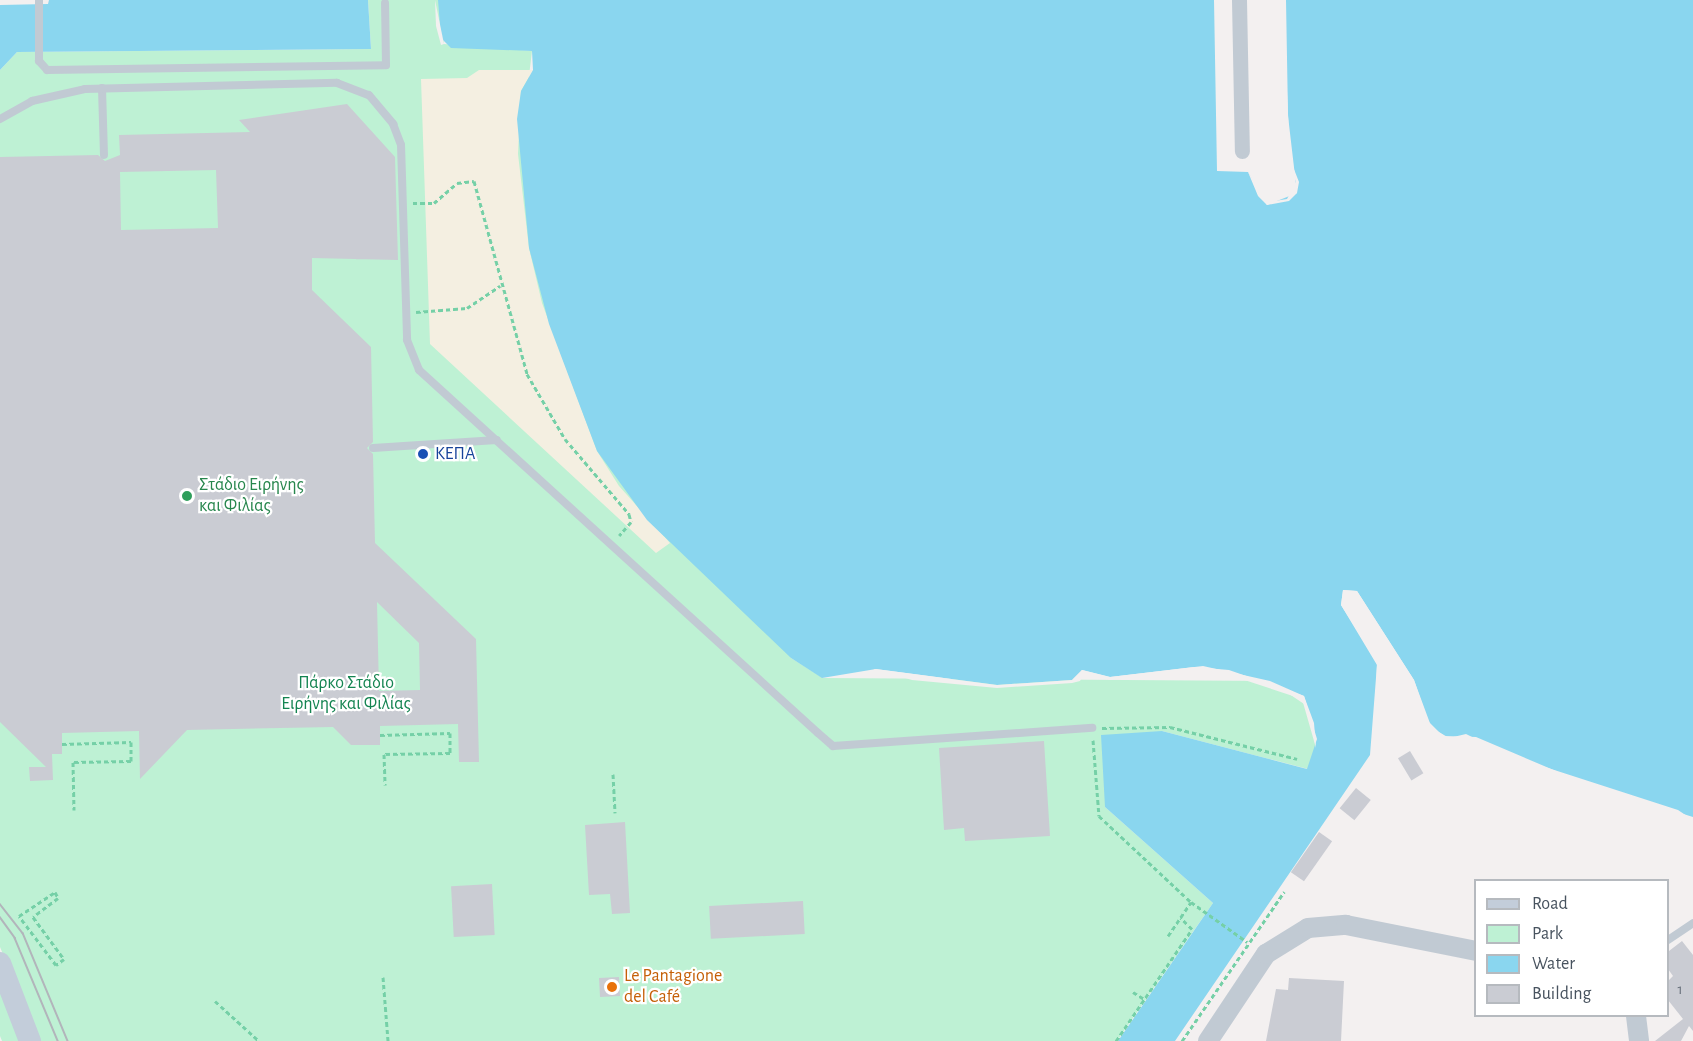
<!DOCTYPE html>
<html>
<head>
<meta charset="utf-8">
<style>
  body { margin:0 }
  #map { position:relative; width:1693px; height:1041px; overflow:hidden; background:#f3f0f0; font-family:"Alegreya Sans",sans-serif }
  div>[style] { position:absolute }
  .green>* { inset:0; background:#bef1d4 }
  .sand>* { inset:0; background:#f4efe1 }
  .water>* { inset:0; background:#8ad6ef }
  .pier>* { inset:0; background:#f3f0f0 }
  .building>* { inset:0; background:#caccd3; transform-origin:0 0 }
  .path>* { height:3px; margin-top:-1.5px; transform-origin:0; background:repeating-linear-gradient(90deg,#75d0a7 0 4.5px,transparent 0 7.5px) }
  .service>* { height:8px; margin:-4px; padding:0 4px; transform-origin:4px; border-radius:4px; background:#c1cad3 }
  .minor>* { height:15px; margin:-7.5px; padding:0 7.5px; transform-origin:7.5px; border-radius:7.5px; background:#c1cad3 }
  .tertiary>* { height:20px; margin:-10px; padding:0 10px; transform-origin:10px; border-radius:10px; background:#c1cad3 }
  .secondary>* { height:22px; margin:-11px; padding:0 11px; transform-origin:11px; border-radius:11px; background:#c3cdda }
  .tram>* { height:1.5px; margin:-0.75px; padding:0 0.75px; transform-origin:0.75px; border-radius:0.75px; background:#b2b5bb }
  .dots>* { width:16px; height:16px; translate:-50% -50%; box-sizing:border-box; border:3px solid #fff; border-radius:50% }
  span { translate:-50% -50%; white-space:nowrap; text-align:center; line-height:1.15; -webkit-text-stroke:4.5px #fff; paint-order:stroke }
  .number-label { font-size:15px; color:#68717c }
  .number-label span { -webkit-text-stroke-width:0 }
  .transit-label { font-size:18px; color:#164399 }
  .left { translate:0 -50%; text-align:left }
  .leisure-label { font-size:18px; color:#27864d }
  .park-label { font-size:18px; color:#148451 }
  .food-label { font-size:18px; color:#c56008 }
  .legend { position:absolute; left:1474px; top:879px; width:195px; height:138px; box-sizing:border-box; background:#fff; border:2px solid #b6babf; margin:0; padding:8px 10px; list-style:none; font-size:18px; color:#48535f }
  .legend li { display:flex; align-items:center; gap:12px; height:30px }
  .legend b { width:30px; border:2px solid #b6babf }
</style>
</head>
<body>
<div id="map">
  <div class="green">
    <i style="clip-path:polygon(368px 0,440px 0,444px 44px,532px 51px,529px 76px,791px 658px,823px 678px,1270px 681px,1307px 706px,1316px 748px,1308px 769px,1162px 731px,1105px 807px,1213px 903px,1117px 1041px,39px 1041px,0 947px,0 70px,17px 52px,371px 49px)"></i>
    <i style="clip-path:polygon(0 982px,22px 1041px,2px 1041px,0 1036px)"></i>
  </div>
  <div class="sand">
    <i style="clip-path:polygon(479px 70px,533px 70px,521px 91px,518px 154px,529px 248px,542px 303px,597px 451px,619px 486px,670px 543px,656px 553px,430px 344px,421px 79px,467px 78px)"></i>
  </div>
  <div class="water">
    <i style="clip-path:polygon(49px 0,368px 0,371px 49px,17px 52px,0 70px,0 5px,48px 4px)"></i>
    <i style="clip-path:polygon(438px 0,1214px 0,1217px 171px,1248px 172px,1267px 205px,1297px 193px,1288px 116px,1286px 0,1693px 0,1693px 817px,1584px 783px,1476px 737px,1444px 736px,1431px 726px,1414px 680px,1357px 591px,1343px 590px,1341px 605px,1377px 665px,1370px 755px,1175px 1041px,1118px 1041px,1213px 903px,1105px 807px,1101px 735px,1162px 731px,1307px 769px,1317px 739px,1304px 696px,1229px 670px,1194px 667px,1110px 677px,1082px 670px,1072px 680px,997px 685px,876px 669px,822px 678px,791px 658px,647px 520px,597px 451px,549px 324px,529px 248px,517px 119px,521px 91px,533px 70px,532px 51px,451px 48px,441px 38px)"></i>
  </div>
  <div class="pier">
    <i style="clip-path:polygon(435px 0,444px 44px,441px 45px,436px 26px)"></i>
    <i style="clip-path:polygon(1283px 0,1290px 159px,1299px 182px,1297px 193px,1289px 201px,1267px 205px,1258px 196px,1248px 172px,1268px 202px,1287px 199px,1296px 182px,1288px 159px)"></i>
    <i style="clip-path:polygon(1343px 590px,1357px 591px,1414px 680px,1428px 721px,1439px 732px,1449px 738px,1466px 734px,1511px 756px,1678px 810px,1693px 820px,1583px 786px,1510px 759px,1474px 739px,1443px 739px,1425px 722px,1411px 681px,1367px 613px,1355px 594px,1347px 592px,1343px 603px,1351px 609px,1379px 659px,1374px 744px,1377px 662px,1341px 605px)"></i>
    <i style="clip-path:polygon(1203px 666px,1270px 681px,1304px 696px,1314px 723px,1316px 748px,1302px 699px,1217px 671px,1110px 680px,1084px 673px,1080px 681px,1072px 683px,997px 688px,912px 680px,889px 673px,863px 676px,875px 669px,997px 685px,1072px 680px,1082px 670px,1110px 677px)"></i>
  </div>
  <div class="building">
    <i style="clip-path:polygon(evenodd,347px 104px,395px 157px,398px 260px,312px 258px,312px 290px,371px 347px,373px 442px,367px 448px,373px 454px,375px 543px,476px 639px,479px 762px,459px 762px,458px 724px,380px 726px,380px 745px,351px 745px,333px 727px,187px 730px,140px 779px,139px 731px,62px 733px,62px 754px,52px 754px,53px 780px,30px 781px,29px 767px,46px 767px,0 722px,0 157px,98px 155px,105px 161px,120px 155px,119px 135px,250px 132px,239px 120px,347px 104px,216px 170px,218px 228px,121px 230px,120px 172px,216px 170px,347px 104px,377px 602px,419px 643px,420px 690px,379px 691px,377px 602px)"></i>
    <i style="clip-path:polygon(1044px 741px,1050px 836px,965px 841px,964px 828px,944px 830px,939px 748px)"></i>
    <i style="left:1410px;top:751px;width:26px;height:14px;rotate:59deg"></i>
    <i style="left:1356px;top:788px;width:19px;height:26px;rotate:39deg"></i>
    <i style="clip-path:polygon(625px 822px,630px 913px,612px 914px,610px 894px,589px 895px,585px 825px)"></i>
    <i style="left:1319px;top:832px;width:16px;height:49px;rotate:35deg"></i>
    <i style="left:492px;top:884px;width:51px;height:41px;rotate:87deg"></i>
    <i style="left:803px;top:901px;width:33px;height:94px;rotate:87deg"></i>
    <i style="clip-path:polygon(1682px 941px,1693px 955px,1693px 1031px,1689px 1026px,1681px 1041px,1655px 1041px,1683px 1019px,1668px 1000px,1668px 981px,1673px 976px,1668px 969px,1669px 951px)"></i>
    <i style="left:619px;top:977px;width:19px;height:20px;rotate:87deg"></i>
    <i style="clip-path:polygon(1289px 978px,1344px 981px,1341px 1041px,1266px 1041px,1276px 989px,1288px 990px)"></i>
  </div>
  <div class="path">
    <i style="left:413px;top:203px;width:21px"></i>
    <i style="left:434px;top:203px;width:30px;rotate:-41deg"></i>
    <i style="left:457px;top:183px;width:17px;rotate:-7deg"></i>
    <i style="left:474px;top:181px;width:200px;rotate:74.6deg"></i>
    <i style="left:527px;top:374px;width:75px;rotate:59.7deg"></i>
    <i style="left:565px;top:439px;width:99px;rotate:49.5deg"></i>
    <i style="left:629px;top:514px;width:8px;rotate:76deg"></i>
    <i style="left:631px;top:522px;width:18px;rotate:131deg"></i>
    <i style="left:416px;top:312px;width:51px;rotate:-4.5deg"></i>
    <i style="left:467px;top:308px;width:40px;rotate:-34deg"></i>
    <i style="left:1102px;top:728px;width:68px;rotate:-0.8deg"></i>
    <i style="left:1170px;top:727px;width:131px;rotate:14.1deg"></i>
    <i style="left:380px;top:735px;width:70px;rotate:-1.6deg"></i>
    <i style="left:450px;top:733px;width:20px;rotate:90deg"></i>
    <i style="left:450px;top:753px;width:66px;rotate:179.1deg"></i>
    <i style="left:384px;top:754px;width:31px;rotate:88deg"></i>
    <i style="left:1093px;top:740px;width:76px;rotate:85.5deg"></i>
    <i style="left:1099px;top:816px;width:126px;rotate:43.1deg"></i>
    <i style="left:1191px;top:902px;width:69px;rotate:35.5deg"></i>
    <i style="left:62px;top:744px;width:69px;rotate:-1.7deg"></i>
    <i style="left:131px;top:742px;width:19px;rotate:90deg"></i>
    <i style="left:131px;top:761px;width:58px;rotate:179deg"></i>
    <i style="left:73px;top:762px;width:48px;rotate:88.8deg"></i>
    <i style="left:613px;top:774px;width:39px;rotate:87deg"></i>
    <i style="left:55px;top:892px;width:7px;rotate:63deg"></i>
    <i style="left:58px;top:898px;width:31px;rotate:143deg"></i>
    <i style="left:33px;top:917px;width:52px;rotate:53.6deg"></i>
    <i style="left:64px;top:959px;width:10px;rotate:143deg"></i>
    <i style="left:56px;top:965px;width:61px;rotate:-127.1deg"></i>
    <i style="left:19px;top:916px;width:43px;rotate:-33.7deg"></i>
    <i style="left:1168px;top:936px;width:41px;rotate:-55.9deg"></i>
    <i style="left:383px;top:977px;width:64px;rotate:85.5deg"></i>
    <i style="left:1133px;top:992px;width:15px;rotate:32deg"></i>
    <i style="left:215px;top:1001px;width:59px;rotate:42.3deg"></i>
    <i style="left:1116px;top:1041px;width:135px;rotate:-55.8deg"></i>
    <i style="left:1192px;top:929px;width:16px;rotate:-135deg"></i>
    <i style="left:1182px;top:1041px;width:181px;rotate:-55.6deg"></i>
  </div>
  <div class="service">
    <i style="left:39px;top:0;width:61px;rotate:90deg"></i>
    <i style="left:39px;top:61px;width:12px;rotate:48deg"></i>
    <i style="left:47px;top:70px;width:339px;rotate:-0.8deg"></i>
    <i style="left:386px;top:65px;width:62px;rotate:-90.9deg"></i>
    <i style="left:102px;top:88px;width:67px;rotate:88.3deg"></i>
    <i style="left:0;top:119px;width:37px;rotate:-29deg"></i>
    <i style="left:32px;top:101px;width:54px;rotate:-12.8deg"></i>
    <i style="left:85px;top:89px;width:252px;rotate:-1.4deg"></i>
    <i style="left:337px;top:83px;width:34px;rotate:21deg"></i>
    <i style="left:369px;top:95px;width:38px;rotate:50deg"></i>
    <i style="left:393px;top:124px;width:22px;rotate:69deg"></i>
    <i style="left:401px;top:145px;width:195px;rotate:88.2deg"></i>
    <i style="left:407px;top:340px;width:32px;rotate:68deg"></i>
    <i style="left:419px;top:370px;width:539px;rotate:42.3deg"></i>
    <i style="left:818px;top:733px;width:20px;rotate:41deg"></i>
    <i style="left:833px;top:746px;width:260px;rotate:-4deg"></i>
    <i style="left:373px;top:448px;width:124px;rotate:-3.7deg"></i>
    <i style="left:1668px;top:940px;width:30px;rotate:-34deg"></i>
  </div>
  <div class="minor">
    <i style="left:1239px;top:0;width:151px;rotate:88.9deg"></i>
  </div>
  <div class="tertiary">
    <i style="left:1636px;top:1016px;width:25px;rotate:83deg"></i>
    <i style="left:1208px;top:1041px;width:105px;rotate:-56.3deg"></i>
    <i style="left:1266px;top:954px;width:49px;rotate:-31.8deg"></i>
    <i style="left:1308px;top:928px;width:38px;rotate:-5deg"></i>
    <i style="left:1346px;top:925px;width:133px;rotate:11.3deg"></i>
  </div>
  <div class="secondary">
    <i style="left:0;top:963px;width:84px;rotate:69deg"></i>
  </div>
  <div class="tram">
    <i style="left:0;top:904px;width:37px;rotate:52deg"></i>
    <i style="left:23px;top:933px;width:117px;rotate:67.4deg"></i>
    <i style="left:0;top:917px;width:26px;rotate:54deg"></i>
    <i style="left:15px;top:938px;width:112px;rotate:67.3deg"></i>
  </div>
  <div class="dots">
    <i style="left:423px;top:454px;background:#1a4fb4"></i>
    <i style="left:187px;top:496px;background:#2e9e5b"></i>
    <i style="left:612px;top:987px;background:#e8710a"></i>
  </div>
  <div class="number-label">
    <span style="left:1680px;top:990px">1</span>
  </div>
  <div class="transit-label">
    <span class="left" style="left:435px;top:454px">ΚΕΠΑ</span>
  </div>
  <div class="leisure-label">
    <span class="left" style="left:199px;top:496px">Στάδιο Ειρήνης<br>και Φιλίας</span>
  </div>
  <div class="park-label">
    <span style="left:346px;top:694px">Πάρκο Στάδιο<br>Ειρήνης και Φιλίας</span>
  </div>
  <div class="food-label">
    <span class="left" style="left:624px;top:987px">Le Pantagione<br>del Café</span>
  </div>
  <ul class="legend">
  <li><b style="height:8px;background:#c3cdda"></b>Road</li>
  <li><b style="height:16px;background:#bef1d4"></b>Park</li>
  <li><b style="height:16px;background:#8ad6ef"></b>Water</li>
  <li><b style="height:16px;background:#caccd3"></b>Building</li>
  </ul>
</div>
</body>
</html>
